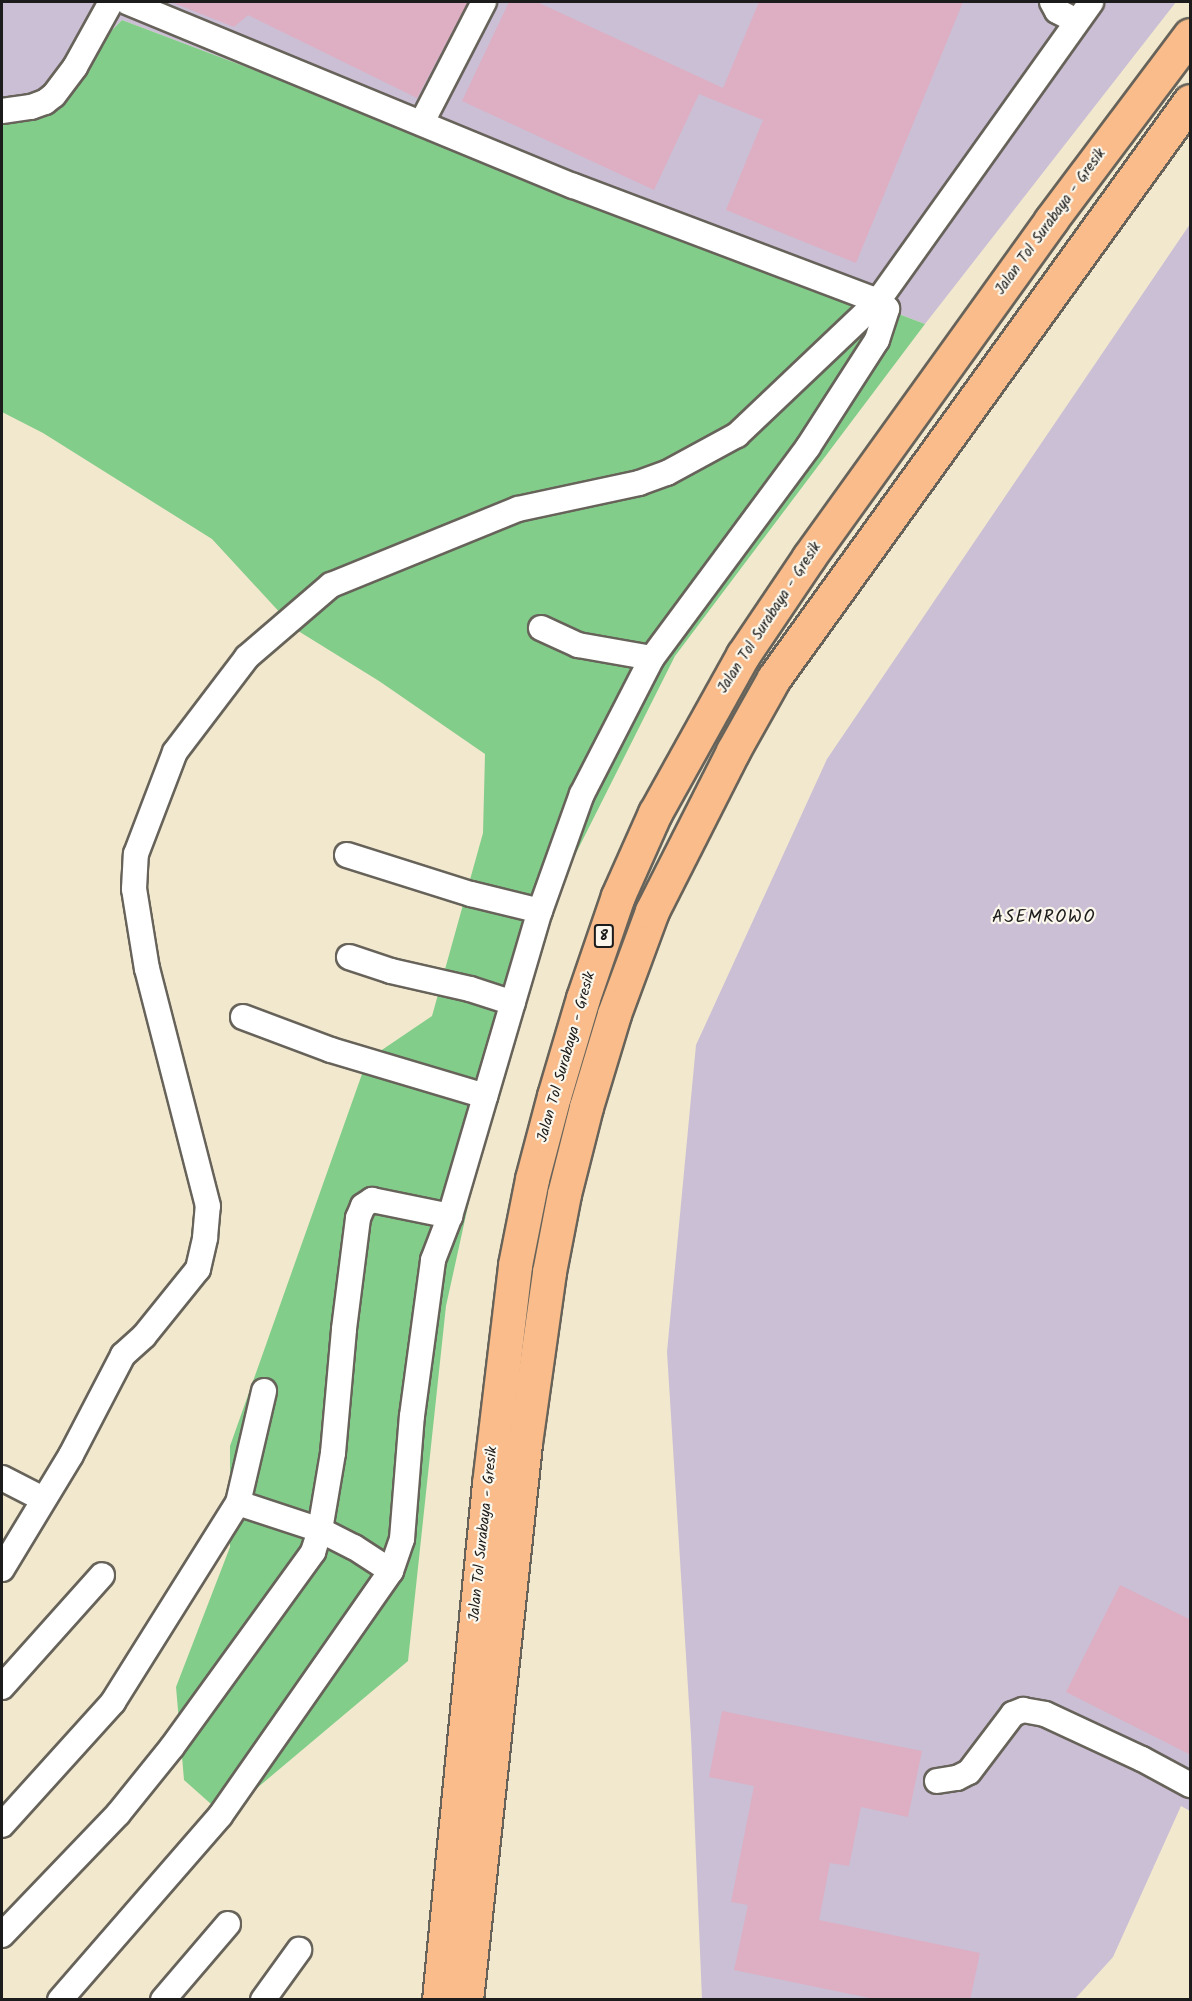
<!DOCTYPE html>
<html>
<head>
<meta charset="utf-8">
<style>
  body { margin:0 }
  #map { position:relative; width:1192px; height:2001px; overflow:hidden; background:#f2e8ce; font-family:Kalam,sans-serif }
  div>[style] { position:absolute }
  .industrial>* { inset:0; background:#cbbfd5 }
  .green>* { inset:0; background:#83cd8a }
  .building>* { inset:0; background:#deaec2 }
  .roads { filter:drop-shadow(2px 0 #67635a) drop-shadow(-2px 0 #67635a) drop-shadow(0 2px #67635a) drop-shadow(0 -2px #67635a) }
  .minor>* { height:24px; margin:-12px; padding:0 12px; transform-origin:12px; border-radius:12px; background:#fff }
  .highway>* { height:33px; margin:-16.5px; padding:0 16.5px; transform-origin:16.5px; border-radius:16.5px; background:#f9bc8a }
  span { translate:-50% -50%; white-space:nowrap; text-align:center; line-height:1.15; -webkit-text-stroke:4.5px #fbf7ec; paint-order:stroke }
  .shield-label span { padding:2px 4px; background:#fbf7ec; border:2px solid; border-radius:4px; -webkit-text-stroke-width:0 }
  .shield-label { font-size:14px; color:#1c1c1c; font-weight:700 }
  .street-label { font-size:15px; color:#1c1c1c }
  .quarter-label { font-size:18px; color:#1c1c1c; letter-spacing:1.5px }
  .frame { position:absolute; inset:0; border:3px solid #1c1c1c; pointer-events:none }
</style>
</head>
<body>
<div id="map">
  <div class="industrial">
    <i style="clip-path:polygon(2px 2px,1176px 2px,925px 324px,122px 20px,33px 111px,2px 114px)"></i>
    <i style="clip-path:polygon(1190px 224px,1190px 1811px,1181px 1806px,1113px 1957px,1075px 1999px,702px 1999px,691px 1736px,667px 1352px,696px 1045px,827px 759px)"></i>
  </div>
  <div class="green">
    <i style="clip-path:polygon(122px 20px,925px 324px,675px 656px,558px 889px,495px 1083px,446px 1306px,408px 1661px,257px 1788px,211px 1804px,184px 1780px,176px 1687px,230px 1547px,230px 1446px,367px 1060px,432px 1016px,483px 833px,485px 754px,379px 681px,295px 629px,212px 539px,43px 433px,2px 412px,2px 114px,33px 111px)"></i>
  </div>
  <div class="building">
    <i style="clip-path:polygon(171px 2px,468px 2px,417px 98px,248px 15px,234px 27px)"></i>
    <i style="clip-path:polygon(509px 2px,537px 2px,723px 88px,759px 2px,963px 2px,856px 263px,726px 210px,763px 120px,699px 94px,654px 190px,462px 101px)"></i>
    <i style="clip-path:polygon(1120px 1585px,1191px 1620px,1191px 1755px,1066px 1692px)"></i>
    <i style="clip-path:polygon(722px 1711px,922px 1751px,908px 1817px,861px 1807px,849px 1866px,830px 1863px,819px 1920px,980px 1953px,970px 2000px,879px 2000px,734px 1970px,748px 1905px,731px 1902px,754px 1786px,709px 1777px)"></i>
  </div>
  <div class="roads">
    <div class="minor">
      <i style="left:1052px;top:2px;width:10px;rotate:61deg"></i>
      <i style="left:1057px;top:11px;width:22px;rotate:27deg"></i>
      <i style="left:2px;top:111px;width:29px;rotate:-8deg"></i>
      <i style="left:31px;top:107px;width:15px;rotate:-20deg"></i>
      <i style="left:45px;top:102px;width:11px;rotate:-38deg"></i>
      <i style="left:54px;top:95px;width:35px;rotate:-53deg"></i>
      <i style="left:75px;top:67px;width:74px;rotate:-61deg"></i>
      <i style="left:422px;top:122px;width:135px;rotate:-62.7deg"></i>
      <i style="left:541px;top:628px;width:41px;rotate:24.7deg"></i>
      <i style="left:578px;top:645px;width:75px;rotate:10deg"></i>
      <i style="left:347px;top:855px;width:130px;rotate:17.5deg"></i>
      <i style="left:471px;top:894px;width:71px;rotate:13.8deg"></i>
      <i style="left:349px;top:957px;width:44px;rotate:18.4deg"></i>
      <i style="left:391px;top:971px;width:81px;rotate:12.8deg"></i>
      <i style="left:470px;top:989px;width:45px;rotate:18deg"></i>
      <i style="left:243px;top:1017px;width:94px;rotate:20.6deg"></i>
      <i style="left:331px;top:1050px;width:161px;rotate:16.6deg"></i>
      <i style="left:2px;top:1478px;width:46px;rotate:27.1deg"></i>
      <i style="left:238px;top:1503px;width:86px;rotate:18.2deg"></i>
      <i style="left:320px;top:1530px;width:38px;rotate:27deg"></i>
      <i style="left:354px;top:1547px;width:44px;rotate:33deg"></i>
      <i style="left:2px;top:1569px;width:133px;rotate:-58.8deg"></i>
      <i style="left:71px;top:1455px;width:113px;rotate:-62.5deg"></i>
      <i style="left:123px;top:1355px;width:28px;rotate:-42deg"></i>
      <i style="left:144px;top:1336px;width:86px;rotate:-51.1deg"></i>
      <i style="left:198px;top:1269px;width:32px;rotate:-77deg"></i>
      <i style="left:205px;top:1238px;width:32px;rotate:-85deg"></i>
      <i style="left:208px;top:1206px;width:245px;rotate:-104.4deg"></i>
      <i style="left:147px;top:969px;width:81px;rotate:-99.2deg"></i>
      <i style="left:134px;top:889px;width:35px;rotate:-87deg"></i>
      <i style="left:136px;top:854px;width:109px;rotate:-69.1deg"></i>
      <i style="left:175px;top:752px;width:119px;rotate:-52.8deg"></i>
      <i style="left:247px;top:657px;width:111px;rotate:-40.6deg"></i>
      <i style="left:331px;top:585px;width:202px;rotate:-22.1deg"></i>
      <i style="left:518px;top:509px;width:124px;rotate:-12.1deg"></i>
      <i style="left:639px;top:483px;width:30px;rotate:-20deg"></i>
      <i style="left:667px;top:473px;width:80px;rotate:-28.5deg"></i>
      <i style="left:737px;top:435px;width:195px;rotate:-43.5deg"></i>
      <i style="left:878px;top:301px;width:367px;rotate:-54.5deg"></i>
      <i style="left:2px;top:1687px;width:150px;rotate:-48.2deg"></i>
      <i style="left:937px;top:1781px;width:20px;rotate:-9deg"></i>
      <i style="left:957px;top:1778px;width:13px;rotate:-27deg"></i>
      <i style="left:969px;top:1772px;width:73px;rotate:-52.8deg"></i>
      <i style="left:1013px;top:1714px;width:11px;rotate:-22deg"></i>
      <i style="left:1023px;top:1710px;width:22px;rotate:10deg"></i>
      <i style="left:1045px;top:1714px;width:107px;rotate:24.9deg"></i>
      <i style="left:1142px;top:1759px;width:55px;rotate:28.4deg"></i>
      <i style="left:2px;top:1825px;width:166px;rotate:-47.9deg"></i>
      <i style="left:113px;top:1702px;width:235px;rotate:-57.9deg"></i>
      <i style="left:238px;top:1503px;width:115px;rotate:-76.9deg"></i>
      <i style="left:2px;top:1935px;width:168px;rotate:-46.2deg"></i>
      <i style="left:118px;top:1814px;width:86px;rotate:-51.1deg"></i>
      <i style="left:172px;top:1747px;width:241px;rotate:-54.1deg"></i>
      <i style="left:313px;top:1552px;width:23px;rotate:-72deg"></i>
      <i style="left:320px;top:1530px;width:78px;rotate:-80.4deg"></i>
      <i style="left:333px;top:1453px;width:124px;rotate:-84.9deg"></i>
      <i style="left:344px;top:1329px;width:112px;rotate:-82.8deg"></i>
      <i style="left:358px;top:1218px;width:13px;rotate:-67deg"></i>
      <i style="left:363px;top:1206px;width:11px;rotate:-34deg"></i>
      <i style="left:372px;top:1200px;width:80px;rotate:11.6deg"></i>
      <i style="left:60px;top:2000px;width:244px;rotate:-49deg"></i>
      <i style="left:220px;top:1816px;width:299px;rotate:-55.1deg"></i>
      <i style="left:391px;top:1571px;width:34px;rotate:-71deg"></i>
      <i style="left:402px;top:1539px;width:123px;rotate:-85.4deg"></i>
      <i style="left:412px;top:1416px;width:157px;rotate:-82.3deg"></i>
      <i style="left:433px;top:1260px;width:47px;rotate:-68.9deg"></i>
      <i style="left:450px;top:1216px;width:318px;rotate:-73.6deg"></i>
      <i style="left:540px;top:911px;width:124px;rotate:-70.3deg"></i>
      <i style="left:582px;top:794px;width:153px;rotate:-62.8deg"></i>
      <i style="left:652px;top:658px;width:262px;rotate:-53.5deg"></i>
      <i style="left:808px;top:447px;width:127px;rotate:-57.2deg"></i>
      <i style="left:877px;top:340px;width:33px;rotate:-72deg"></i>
      <i style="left:887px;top:309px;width:12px;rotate:-138deg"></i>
      <i style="left:878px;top:301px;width:326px;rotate:-159.3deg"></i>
      <i style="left:573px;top:186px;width:482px;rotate:-157.6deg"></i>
      <i style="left:163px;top:2000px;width:100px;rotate:-49.5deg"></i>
      <i style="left:263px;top:2000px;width:62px;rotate:-54.2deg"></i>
    </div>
    <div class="highway">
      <i style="left:439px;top:2000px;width:518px;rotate:-84.47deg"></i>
      <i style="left:489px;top:1484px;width:221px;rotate:-83.2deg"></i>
      <i style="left:515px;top:1265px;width:88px;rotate:-78.8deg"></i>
      <i style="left:532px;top:1179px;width:86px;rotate:-75.2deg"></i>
      <i style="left:554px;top:1096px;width:102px;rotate:-73.5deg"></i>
      <i style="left:583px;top:998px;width:108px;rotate:-71.1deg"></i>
      <i style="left:618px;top:896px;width:91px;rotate:-66deg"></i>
      <i style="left:655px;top:813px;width:181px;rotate:-60.9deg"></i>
      <i style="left:743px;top:655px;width:118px;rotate:-56deg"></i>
      <i style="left:809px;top:557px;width:415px;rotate:-54.3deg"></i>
      <i style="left:1051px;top:220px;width:231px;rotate:-53.1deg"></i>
      <i style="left:466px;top:2000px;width:560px;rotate:-83.95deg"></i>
      <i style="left:525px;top:1443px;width:173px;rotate:-82deg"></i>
      <i style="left:549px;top:1272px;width:79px;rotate:-79.1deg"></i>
      <i style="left:564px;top:1194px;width:90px;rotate:-75.8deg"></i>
      <i style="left:586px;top:1107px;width:97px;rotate:-73.2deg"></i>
      <i style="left:614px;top:1014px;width:110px;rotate:-69.7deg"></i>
      <i style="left:652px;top:911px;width:179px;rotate:-63.1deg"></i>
      <i style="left:733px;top:751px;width:84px;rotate:-60.7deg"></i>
      <i style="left:774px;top:678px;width:711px;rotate:-54.21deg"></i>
    </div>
  </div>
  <div class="shield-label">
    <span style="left:604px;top:936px">8</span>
  </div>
  <div class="street-label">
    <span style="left:1051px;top:222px;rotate:-54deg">Jalan Tol Surabaya - Gresik</span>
    <span style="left:770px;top:618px;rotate:-57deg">Jalan Tol Surabaya - Gresik</span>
    <span style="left:567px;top:1057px;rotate:-74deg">Jalan Tol Surabaya - Gresik</span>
    <span style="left:484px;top:1534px;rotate:-84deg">Jalan Tol Surabaya - Gresik</span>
  </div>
  <div class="quarter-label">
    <span style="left:1044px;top:918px">ASEMROWO</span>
  </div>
  <div class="frame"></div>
</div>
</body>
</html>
